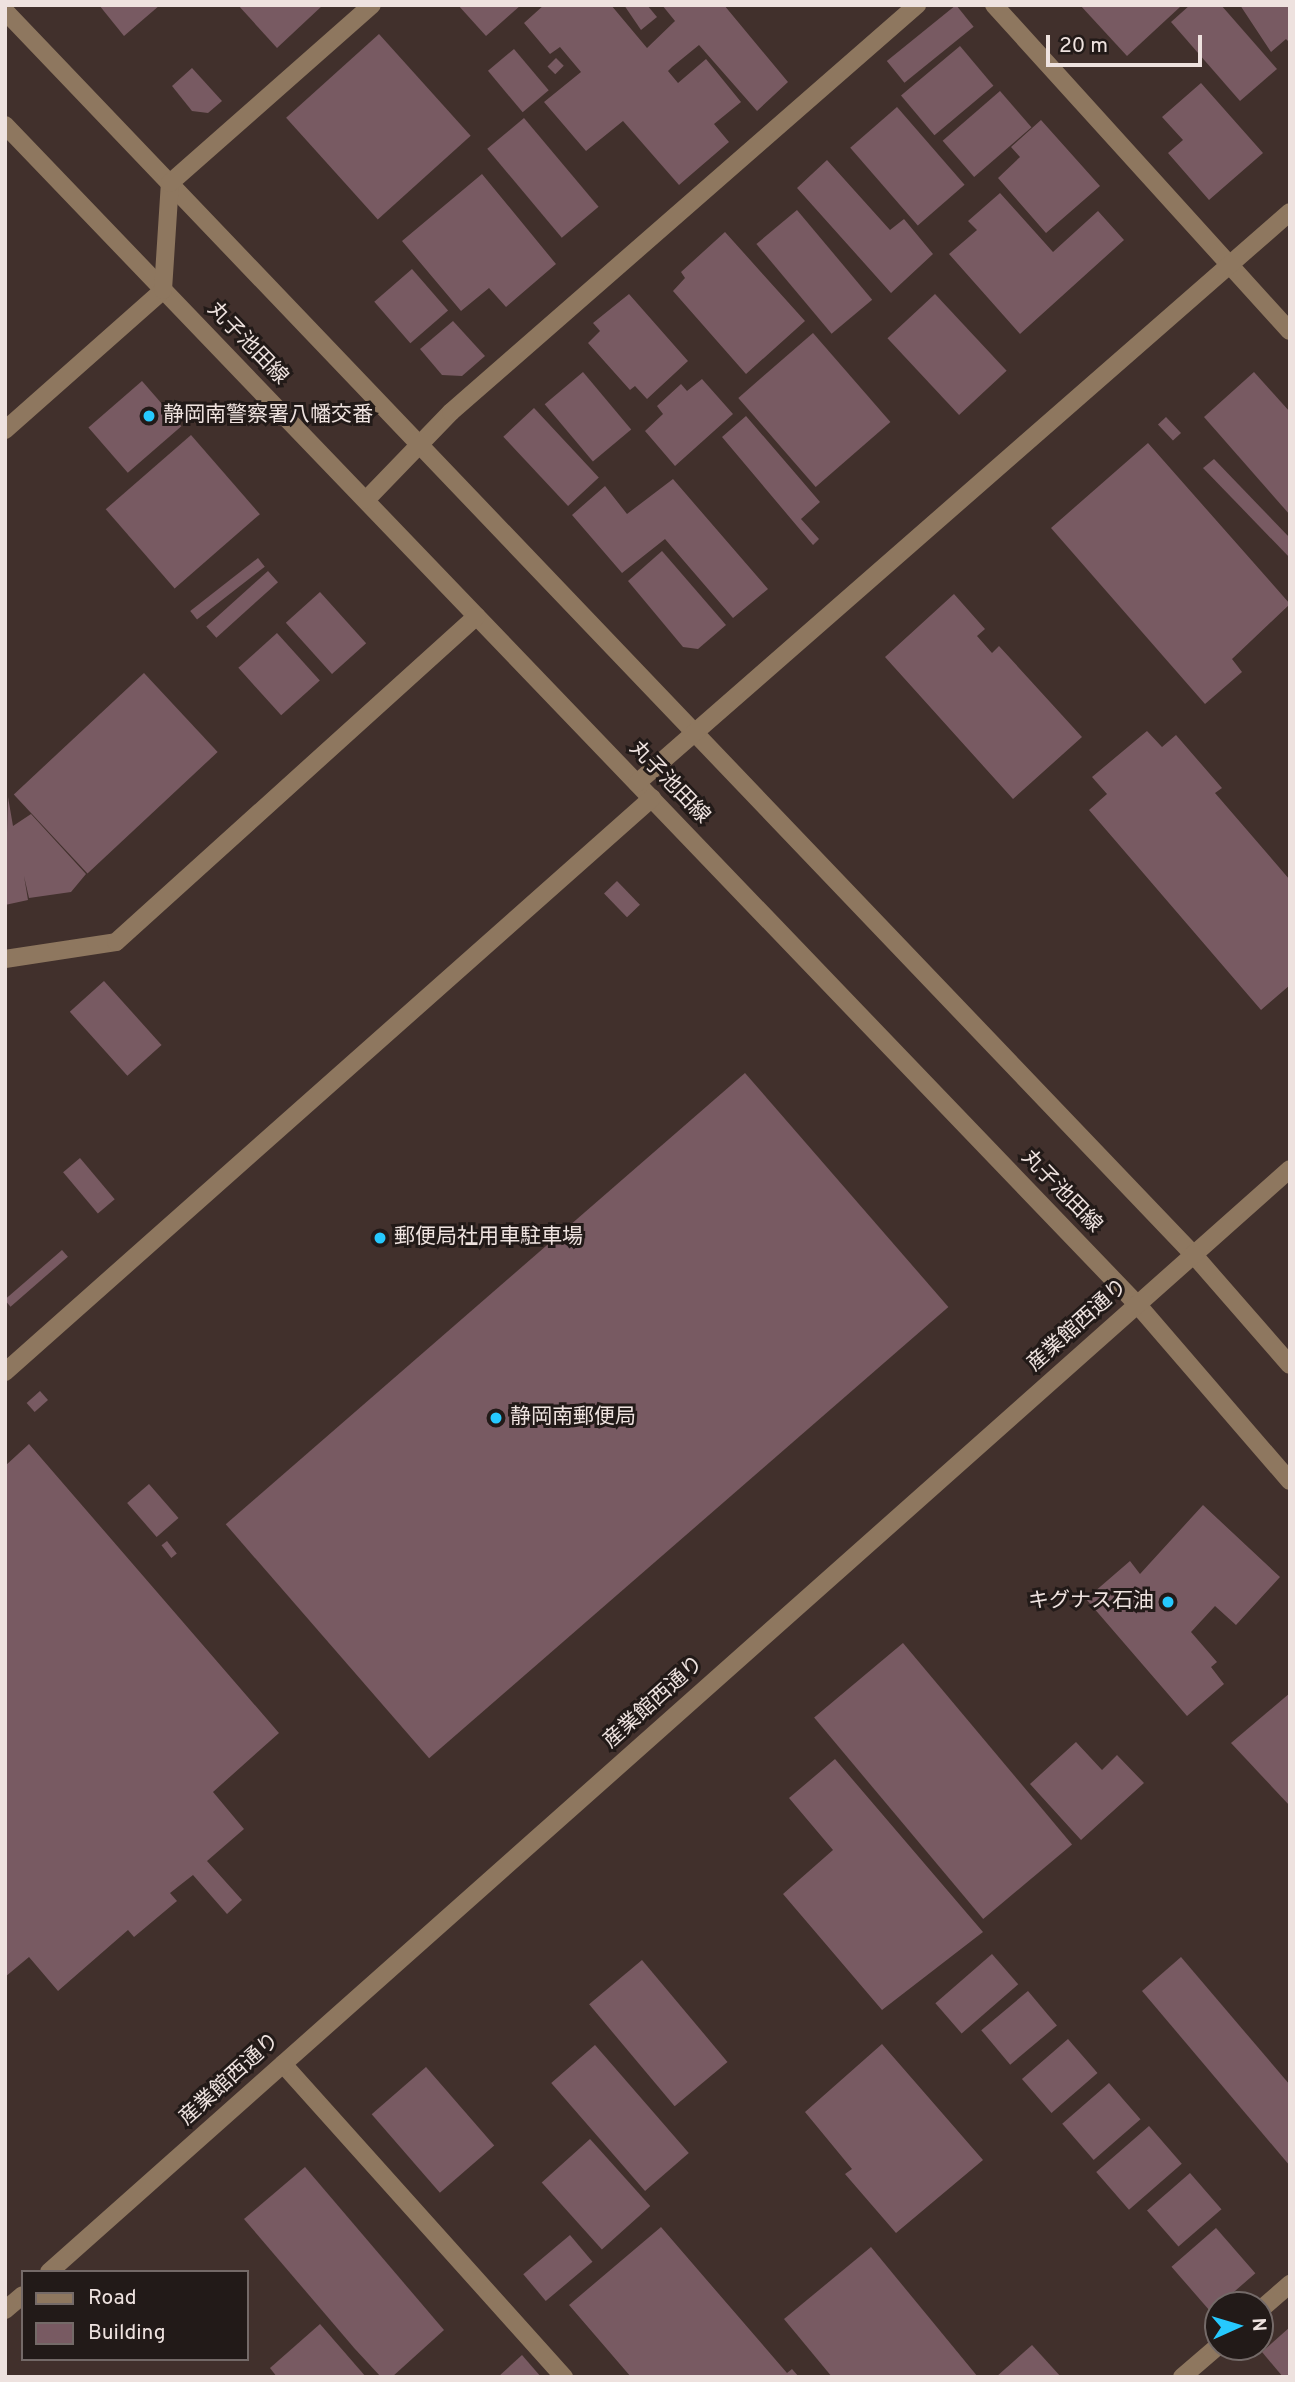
<!DOCTYPE html>
<html>
<head>
<meta charset="utf-8">
<style>
  body { margin:0 }
  #map { position:relative; width:1295px; height:2382px; overflow:hidden; background:#41302c; font-family:Overpass,"Noto Sans JP",sans-serif }
  div>[style] { position:absolute }
  .building>* { inset:0; background:#785a62; transform-origin:0 0 }
  .minor>* { height:18px; margin:-9px; padding:0 9px; transform-origin:9px; border-radius:9px; background:#8e775f }
  .dots>* { width:19px; height:19px; translate:-50% -50%; box-sizing:border-box; border:4px solid #221a18; border-radius:50% }
  span { translate:-50% -50%; white-space:nowrap; text-align:center; line-height:1.15; -webkit-text-stroke:6px #221a18; paint-order:stroke }
  .street-label { font-size:21px; color:#eee2df }
  .poi-label { font-size:21px; color:#eee2df }
  .left { translate:0 -50%; text-align:left }
  .right { translate:-100% -50%; text-align:right }
  .frame { position:absolute; inset:0; border:7px solid #eee2df; pointer-events:none }
  .legend { position:absolute; left:21px; top:2270px; width:228px; height:91px; box-sizing:border-box; background:#221a18; border:2px solid #746a68; margin:0; padding:9px 12px; list-style:none; font-size:21px; color:#eee2df }
  .legend li { display:flex; align-items:center; gap:14px; height:35px }
  .legend b { width:35px; border:2px solid #746a68 }
  .north { position:absolute; left:1204px; top:2291px; width:70px; height:70px; box-sizing:border-box; background:#221a18; border:2px solid #746a68; border-radius:50%; rotate:86deg; font-size:19px; font-weight:700; line-height:28px; text-align:center; color:#eee2df }
  .north::after { content:''; display:block; margin:auto; width:24px; height:32px; background:#26c9fe; clip-path:polygon(50% 0,100% 100%,50% 72%,0 100%) }
  .scale { position:absolute; left:1046px; top:35px; width:156px; height:32px; box-sizing:border-box; border:4px solid #eee2df; border-top:0; padding-left:9px; font-size:21px; line-height:24px; white-space:nowrap; color:#eee2df; -webkit-text-stroke:5px #221a18; paint-order:stroke }
</style>
</head>
<body>
<div id="map">
  <div class="building">
    <i style="clip-path:polygon(99px 5px,160px 5px,124px 36px)"></i>
    <i style="clip-path:polygon(238px 5px,323px 5px,277px 48px)"></i>
    <i style="clip-path:polygon(458px 5px,521px 5px,486px 36px)"></i>
    <i style="clip-path:polygon(544px 5px,611px 5px,647px 48px,675px 21px,662px 5px,724px 5px,788px 82px,757px 111px,699px 45px,672px 67px,668px 71px,678px 83px,706px 59px,741px 102px,714px 124px,729px 142px,679px 185px,623px 121px,586px 151px,544px 102px,581px 72px,560px 47px,550px 54px,524px 23px)"></i>
    <i style="clip-path:polygon(624px 5px,647px 5px,657px 17px,641px 30px)"></i>
    <i style="left:956px;top:5px;width:28px;height:89px;rotate:51deg"></i>
    <i style="clip-path:polygon(1080px 5px,1178px 5px,1180px 7px,1127px 56px)"></i>
    <i style="clip-path:polygon(1190px 5px,1221px 5px,1277px 69px,1240px 101px,1171px 22px)"></i>
    <i style="clip-path:polygon(1240px 5px,1290px 5px,1290px 43px,1286px 39px,1271px 52px)"></i>
    <i style="left:379px;top:34px;width:137px;height:125px;rotate:48deg"></i>
    <i style="left:960px;top:46px;width:52px;height:77px;rotate:50deg"></i>
    <i style="left:514px;top:49px;width:54px;height:34px;rotate:50deg"></i>
    <i style="left:556px;top:58px;width:11px;height:12px;rotate:45deg"></i>
    <i style="clip-path:polygon(192px 68px,222px 101px,208px 113px,192px 111px,172px 86px)"></i>
    <i style="clip-path:polygon(1201px 83px,1263px 153px,1209px 200px,1168px 153px,1183px 140px,1162px 117px)"></i>
    <i style="left:1000px;top:91px;width:48px;height:76px;rotate:49deg"></i>
    <i style="left:897px;top:107px;width:103px;height:62px;rotate:49deg"></i>
    <i style="left:524px;top:118px;width:116px;height:48px;rotate:50deg"></i>
    <i style="clip-path:polygon(1041px 120px,1100px 186px,1046px 233px,998px 178px,1020px 157px,1011px 147px)"></i>
    <i style="clip-path:polygon(827px 160px,890px 230px,904px 219px,933px 254px,891px 293px,797px 188px)"></i>
    <i style="clip-path:polygon(482px 174px,556px 264px,506px 307px,489px 288px,461px 311px,402px 241px)"></i>
    <i style="clip-path:polygon(1000px 193px,1053px 252px,1098px 211px,1124px 240px,1020px 334px,949px 254px,977px 230px,968px 221px)"></i>
    <i style="left:797px;top:210px;width:117px;height:53px;rotate:50deg"></i>
    <i style="clip-path:polygon(725px 232px,805px 321px,746px 374px,673px 291px,685px 278px,681px 272px)"></i>
    <i style="left:412px;top:269px;width:55px;height:50px;rotate:49deg"></i>
    <i style="clip-path:polygon(629px 294px,688px 361px,647px 399px,635px 386px,630px 390px,588px 343px,600px 331px,593px 323px)"></i>
    <i style="left:935px;top:294px;width:105px;height:65px;rotate:47deg"></i>
    <i style="clip-path:polygon(453px 321px,485px 356px,462px 376px,442px 375px,420px 349px)"></i>
    <i style="left:813px;top:333px;width:118px;height:99px;rotate:49deg"></i>
    <i style="left:583px;top:372px;width:75px;height:50px;rotate:50deg"></i>
    <i style="clip-path:polygon(1254px 372px,1290px 412px,1290px 515px,1204px 417px)"></i>
    <i style="clip-path:polygon(702px 379px,733px 414px,675px 466px,645px 431px,663px 414px,657px 406px,681px 384px,687px 391px)"></i>
    <i style="left:142px;top:381px;width:60px;height:71px;rotate:49deg"></i>
    <i style="left:534px;top:408px;width:95px;height:42px;rotate:47deg"></i>
    <i style="clip-path:polygon(746px 416px,820px 502px,801px 519px,819px 539px,813px 545px,722px 437px)"></i>
    <i style="left:1166px;top:417px;width:22px;height:11px;rotate:47deg"></i>
    <i style="left:191px;top:435px;width:105px;height:113px;rotate:49deg"></i>
    <i style="clip-path:polygon(1148px 443px,1290px 604px,1232px 659px,1242px 672px,1205px 704px,1051px 528px)"></i>
    <i style="clip-path:polygon(1214px 459px,1290px 538px,1290px 558px,1203px 468px)"></i>
    <i style="clip-path:polygon(673px 479px,768px 589px,733px 618px,665px 539px,622px 573px,572px 515px,605px 486px,627px 514px)"></i>
    <i style="clip-path:polygon(662px 551px,726px 625px,698px 649px,683px 647px,628px 581px)"></i>
    <i style="left:258px;top:558px;width:11px;height:86px;rotate:52deg"></i>
    <i style="left:268px;top:571px;width:15px;height:83px;rotate:48deg"></i>
    <i style="left:320px;top:592px;width:69px;height:46px;rotate:48deg"></i>
    <i style="clip-path:polygon(954px 594px,985px 629px,977px 636px,992px 653px,999px 646px,1082px 737px,1013px 799px,885px 657px)"></i>
    <i style="left:277px;top:633px;width:64px;height:52px;rotate:48deg"></i>
    <i style="left:144px;top:673px;width:108px;height:178px;rotate:47deg"></i>
    <i style="clip-path:polygon(1147px 731px,1162px 747px,1176px 735px,1222px 788px,1215px 793px,1290px 880px,1290px 985px,1261px 1010px,1089px 810px,1107px 794px,1092px 777px)"></i>
    <i style="clip-path:polygon(8px 797px,13px 826px,31px 814px,86px 874px,71px 892px,29px 898px,24px 876px,28px 900px,5px 905px)"></i>
    <i style="left:617px;top:881px;width:33px;height:18px;rotate:46deg"></i>
    <i style="left:104px;top:981px;width:86px;height:46px;rotate:48deg"></i>
    <i style="left:745px;top:1073px;width:310px;height:688px;rotate:49deg"></i>
    <i style="left:80px;top:1158px;width:54px;height:22px;rotate:50deg"></i>
    <i style="left:62px;top:1250px;width:9px;height:76px;rotate:49deg"></i>
    <i style="left:40px;top:1391px;width:12px;height:18px;rotate:48deg"></i>
    <i style="clip-path:polygon(29px 1444px,279px 1733px,213px 1792px,244px 1829px,207px 1861px,242px 1900px,227px 1914px,193px 1875px,170px 1893px,177px 1901px,134px 1937px,128px 1930px,58px 1991px,29px 1957px,5px 1977px,5px 1466px)"></i>
    <i style="left:149px;top:1484px;width:45px;height:29px;rotate:49deg"></i>
    <i style="clip-path:polygon(1203px 1505px,1280px 1577px,1236px 1625px,1215px 1606px,1191px 1632px,1217px 1662px,1211px 1667px,1224px 1684px,1187px 1716px,1086px 1599px,1130px 1561px,1140px 1574px)"></i>
    <i style="left:167px;top:1541px;width:16px;height:7px;rotate:52deg"></i>
    <i style="left:903px;top:1643px;width:263px;height:116px;rotate:50deg"></i>
    <i style="clip-path:polygon(1290px 1693px,1290px 1806px,1231px 1743px)"></i>
    <i style="clip-path:polygon(1076px 1742px,1102px 1770px,1117px 1755px,1144px 1783px,1081px 1840px,1030px 1784px)"></i>
    <i style="clip-path:polygon(835px 1759px,983px 1932px,882px 2010px,783px 1894px,833px 1850px,789px 1798px)"></i>
    <i style="left:992px;top:1954px;width:40px;height:75px;rotate:49deg"></i>
    <i style="clip-path:polygon(1181px 1957px,1290px 2085px,1290px 2166px,1142px 1991px)"></i>
    <i style="left:642px;top:1960px;width:133px;height:69px;rotate:50deg"></i>
    <i style="left:1028px;top:1991px;width:45px;height:61px;rotate:50deg"></i>
    <i style="left:1068px;top:2039px;width:45px;height:61px;rotate:49deg"></i>
    <i style="clip-path:polygon(882px 2044px,983px 2160px,896px 2233px,845px 2174px,852px 2169px,805px 2112px)"></i>
    <i style="left:595px;top:2045px;width:143px;height:58px;rotate:49deg"></i>
    <i style="left:426px;top:2067px;width:104px;height:72px;rotate:49deg"></i>
    <i style="left:1109px;top:2083px;width:48px;height:62px;rotate:49deg"></i>
    <i style="left:1149px;top:2126px;width:50px;height:70px;rotate:49deg"></i>
    <i style="left:590px;top:2139px;width:90px;height:65px;rotate:48deg"></i>
    <i style="clip-path:polygon(305px 2167px,444px 2330px,392px 2377px,381px 2377px,355px 2349px,244px 2219px)"></i>
    <i style="left:1190px;top:2173px;width:48px;height:57px;rotate:49deg"></i>
    <i style="clip-path:polygon(661px 2227px,787px 2373px,792px 2369px,799px 2377px,631px 2377px,569px 2305px)"></i>
    <i style="left:1216px;top:2228px;width:60px;height:59px;rotate:49deg"></i>
    <i style="left:570px;top:2235px;width:35px;height:61px;rotate:50deg"></i>
    <i style="clip-path:polygon(871px 2247px,978px 2377px,832px 2377px,784px 2319px)"></i>
    <i style="clip-path:polygon(320px 2324px,366px 2377px,277px 2377px,270px 2368px)"></i>
    <i style="clip-path:polygon(1290px 2327px,1290px 2377px,1283px 2377px,1262px 2352px)"></i>
    <i style="clip-path:polygon(1032px 2345px,1061px 2377px,996px 2377px)"></i>
    <i style="clip-path:polygon(522px 2355px,541px 2377px,498px 2377px)"></i>
  </div>
  <div class="minor">
    <i style="left:994px;top:5px;width:440px;rotate:47.8deg"></i>
    <i style="left:5px;top:11px;width:1719px;rotate:46.3deg"></i>
    <i style="left:1193px;top:1254px;width:147px;rotate:48.9deg"></i>
    <i style="left:5px;top:125px;width:1634px;rotate:46.17deg"></i>
    <i style="left:1137px;top:1304px;width:234px;rotate:49.2deg"></i>
    <i style="left:5px;top:430px;width:211px;rotate:-41.5deg"></i>
    <i style="left:163px;top:290px;width:107px;rotate:-86.3deg"></i>
    <i style="left:170px;top:183px;width:269px;rotate:-41.4deg"></i>
    <i style="left:366px;top:500px;width:122px;rotate:-46deg"></i>
    <i style="left:451px;top:412px;width:619px;rotate:-41.13deg"></i>
    <i style="left:637px;top:783px;width:867px;rotate:-41.17deg"></i>
    <i style="left:5px;top:959px;width:112px;rotate:-8.7deg"></i>
    <i style="left:116px;top:942px;width:486px;rotate:-42.1deg"></i>
    <i style="left:5px;top:1372px;width:865px;rotate:-41.58deg"></i>
    <i style="left:283px;top:2064px;width:421px;rotate:48.1deg"></i>
    <i style="left:49px;top:2272px;width:1660px;rotate:-41.63deg"></i>
    <i style="left:5px;top:2310px;width:23px;rotate:-40deg"></i>
    <i style="left:1260px;top:2310px;width:40px;rotate:-41deg"></i>
    <i style="left:1182px;top:2377px;width:48px;rotate:-40.7deg"></i>
  </div>
  <div class="dots">
    <i style="left:149px;top:416px;background:#26c9fe"></i>
    <i style="left:380px;top:1238px;background:#26c9fe"></i>
    <i style="left:496px;top:1418px;background:#26c9fe"></i>
    <i style="left:1168px;top:1602px;background:#26c9fe"></i>
  </div>
  <div class="street-label">
    <span style="left:247px;top:344px;rotate:46deg">丸子池田線</span>
    <span style="left:669px;top:783px;rotate:46deg">丸子池田線</span>
    <span style="left:1061px;top:1192px;rotate:46deg">丸子池田線</span>
    <span style="left:1078px;top:1326px;rotate:-42deg">産業館西通り</span>
    <span style="left:654px;top:1703px;rotate:-42deg">産業館西通り</span>
    <span style="left:230px;top:2080px;rotate:-42deg">産業館西通り</span>
  </div>
  <div class="poi-label">
    <span class="left" style="left:163px;top:416px">静岡南警察署八幡交番</span>
    <span class="left" style="left:394px;top:1238px">郵便局社用車駐車場</span>
    <span class="left" style="left:510px;top:1418px">静岡南郵便局</span>
    <span class="right" style="left:1154px;top:1602px">キグナス石油</span>
  </div>
  <div class="frame"></div>
  <ul class="legend">
  <li><b style="height:9px;background:#8e775f"></b>Road</li>
  <li><b style="height:19px;background:#785a62"></b>Building</li>
  </ul>
  <div class="north">N</div>
  <div class="scale">20 m</div>
</div>
</body>
</html>
